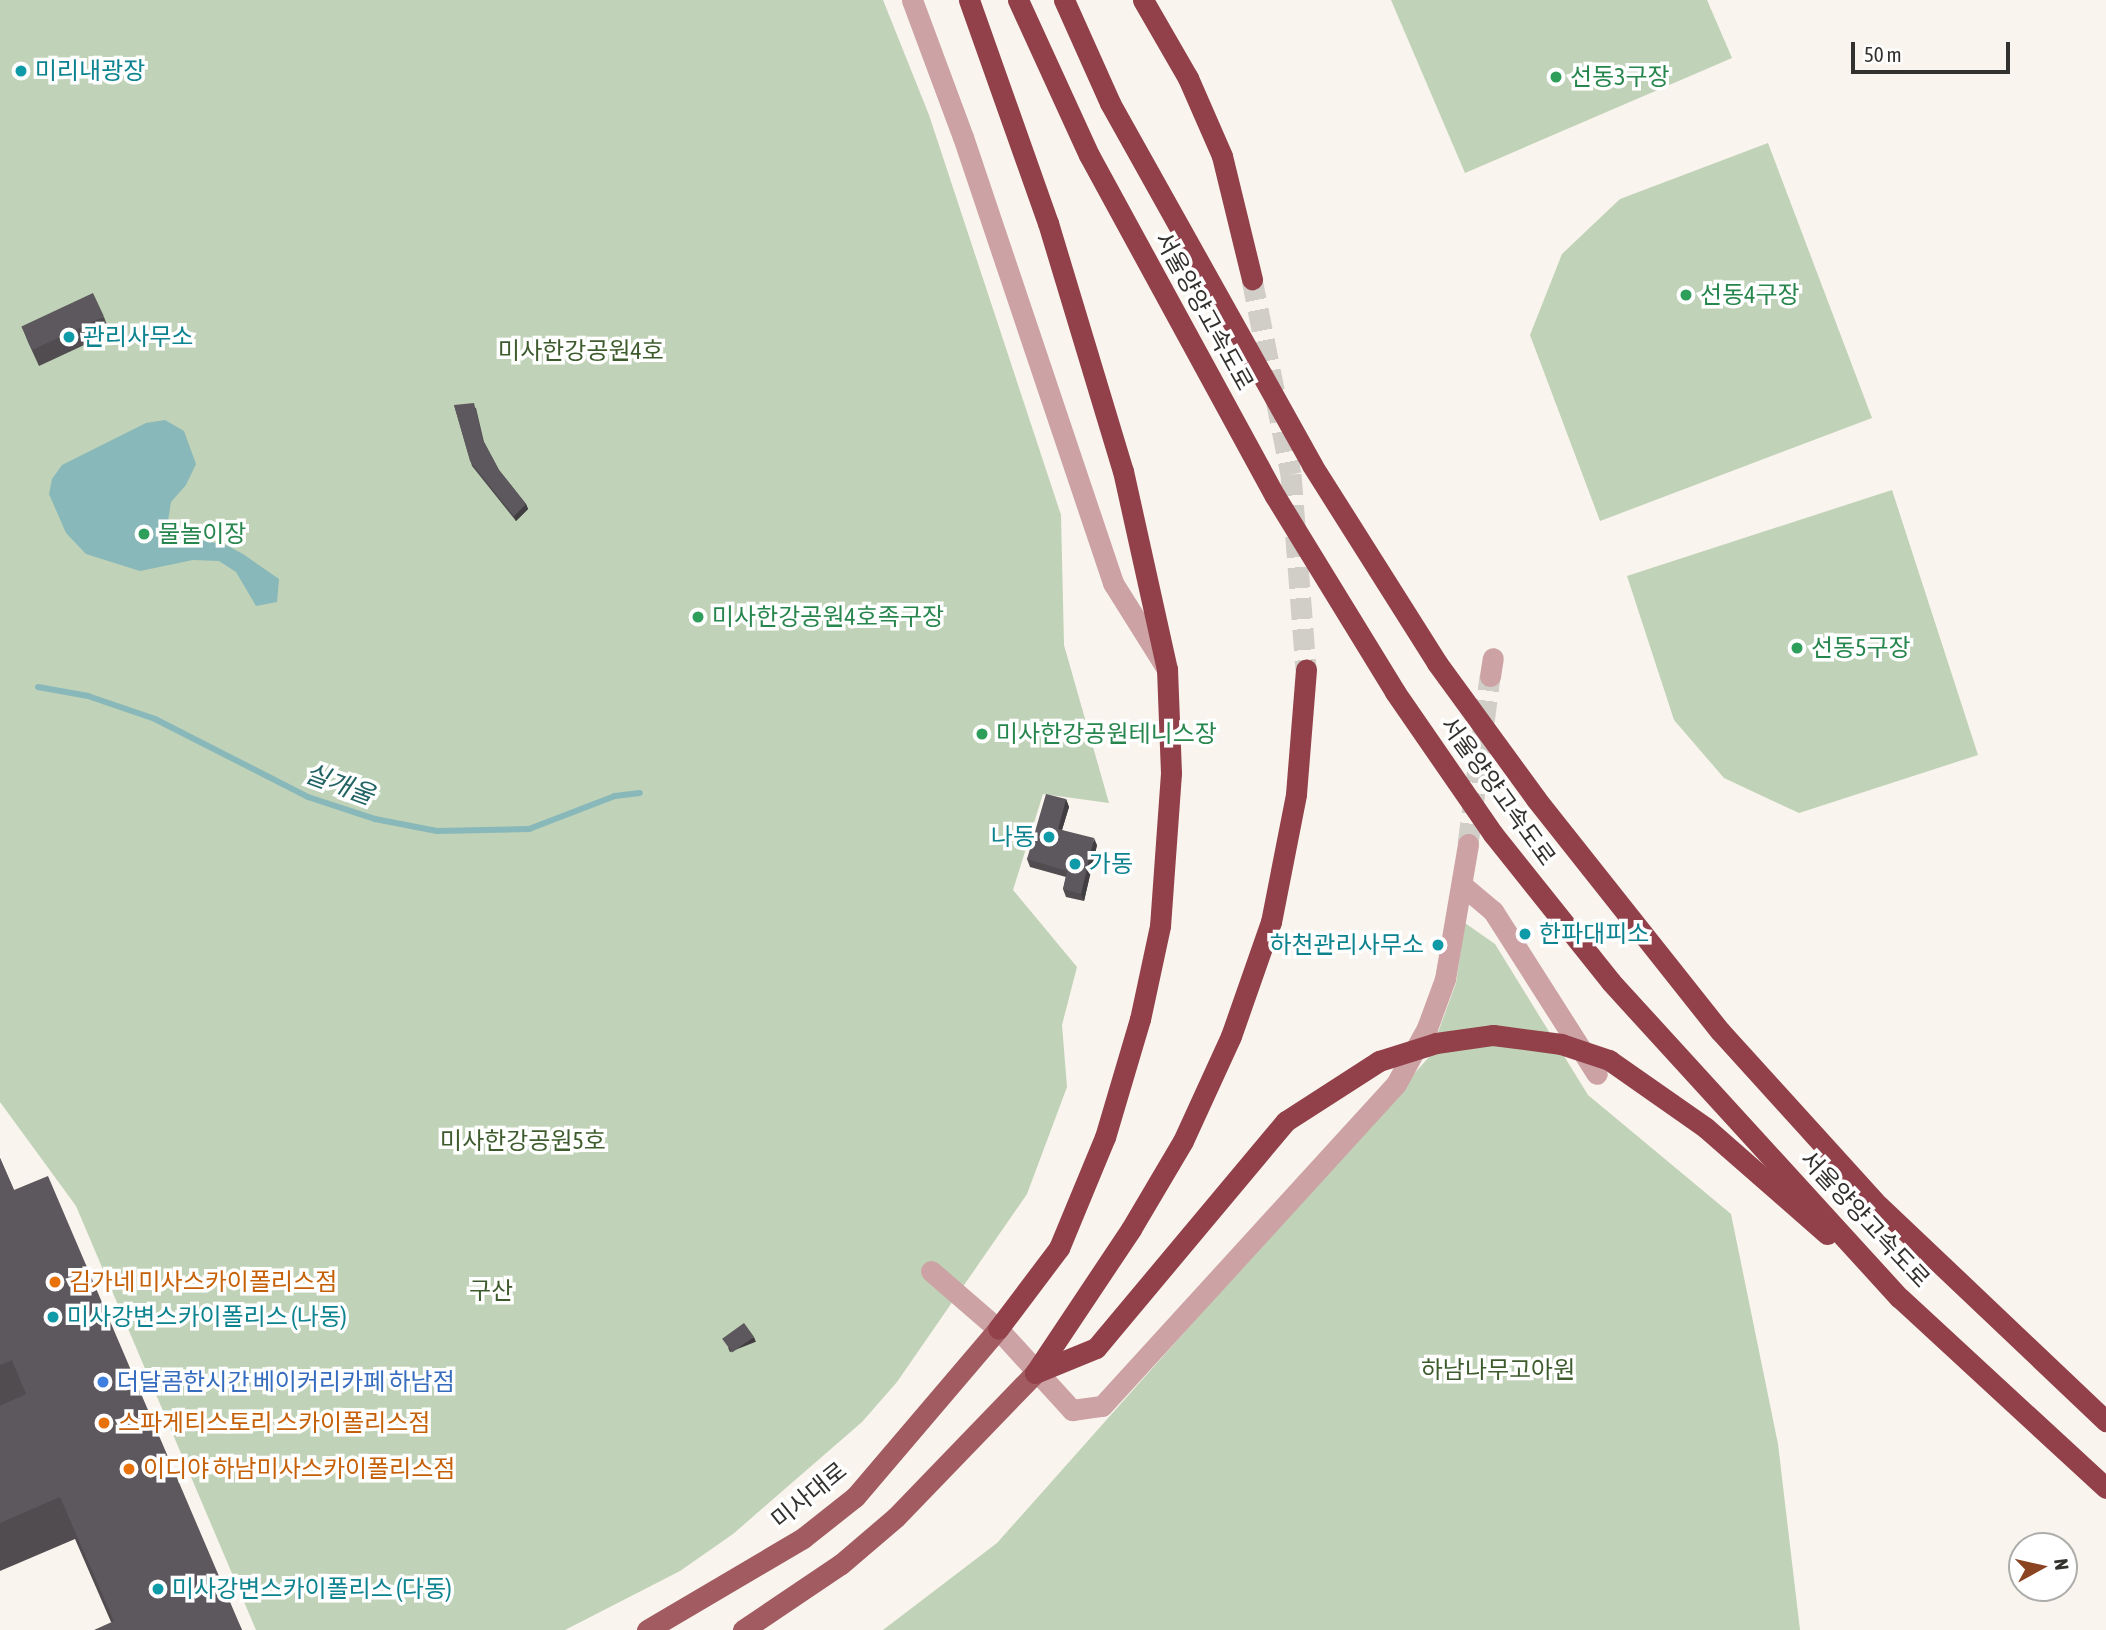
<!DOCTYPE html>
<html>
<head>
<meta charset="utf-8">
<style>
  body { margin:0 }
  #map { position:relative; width:2106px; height:1630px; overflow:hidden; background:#f9f4ed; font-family:"Asap Condensed","Noto Sans KR",sans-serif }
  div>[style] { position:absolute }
  .green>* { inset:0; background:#c0d2b7 }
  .water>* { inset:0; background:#88b8b9 }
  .stream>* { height:6px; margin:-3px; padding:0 3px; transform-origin:3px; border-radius:3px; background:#88b8b9 }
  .minor-tunnel>* { height:21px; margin-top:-10.5px; transform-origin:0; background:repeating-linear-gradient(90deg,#d1cdc7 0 21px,transparent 0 31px) }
  .highway-tunnel>* { height:21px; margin-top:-10.5px; transform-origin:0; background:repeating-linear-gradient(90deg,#d1cdc7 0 21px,transparent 0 31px) }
  .minor>* { height:21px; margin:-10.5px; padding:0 10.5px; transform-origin:10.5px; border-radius:10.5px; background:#cca2a4 }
  .major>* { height:21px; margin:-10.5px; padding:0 10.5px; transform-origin:10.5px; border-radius:10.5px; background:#a25b61 }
  .highway>* { height:21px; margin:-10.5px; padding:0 10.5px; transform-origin:10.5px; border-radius:10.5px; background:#92404a }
  .highway-bridge>* { height:21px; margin:-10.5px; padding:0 10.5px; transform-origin:10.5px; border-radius:10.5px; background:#92404a }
  .wall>* { inset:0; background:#504c50 }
  .shaded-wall>* { inset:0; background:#413e41; transform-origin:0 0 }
  .building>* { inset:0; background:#5d585d; transform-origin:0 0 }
  .dots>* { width:19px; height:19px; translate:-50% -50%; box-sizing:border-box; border:4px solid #fff; border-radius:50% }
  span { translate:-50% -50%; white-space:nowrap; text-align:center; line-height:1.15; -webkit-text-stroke:7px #fff; paint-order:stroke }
  .culture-label { font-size:24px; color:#0d838f }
  .left { translate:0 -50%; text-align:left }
  .right { translate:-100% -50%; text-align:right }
  .leisure-label { font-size:24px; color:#27864d }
  .street-label { font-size:24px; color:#33312e }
  .park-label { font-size:24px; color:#3d5b2c }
  .food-label { font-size:24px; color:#c56008 }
  .shop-label { font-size:24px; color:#366cbe }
  .water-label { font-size:26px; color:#216263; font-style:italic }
  .north { position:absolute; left:2008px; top:1532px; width:70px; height:70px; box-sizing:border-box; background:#fff; border:2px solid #adadab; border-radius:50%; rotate:82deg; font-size:19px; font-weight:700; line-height:28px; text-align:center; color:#33312e }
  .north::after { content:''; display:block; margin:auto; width:24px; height:32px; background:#8b4421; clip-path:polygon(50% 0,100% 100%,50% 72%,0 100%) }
  .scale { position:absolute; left:1851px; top:42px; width:159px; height:32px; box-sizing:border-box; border:4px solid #33312e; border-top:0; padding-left:9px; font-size:21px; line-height:24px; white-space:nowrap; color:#33312e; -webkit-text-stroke:5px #fff; paint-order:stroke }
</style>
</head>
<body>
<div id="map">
  <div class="green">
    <i style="clip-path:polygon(0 0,883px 0,929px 115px,1061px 515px,1064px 645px,1109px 803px,1043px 794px,1013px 890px,1077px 967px,1062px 1025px,1067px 1087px,1027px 1194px,897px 1382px,862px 1422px,733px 1534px,680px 1571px,565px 1630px,256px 1630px,76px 1206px,0 1102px)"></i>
    <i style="clip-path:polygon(1391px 0,1707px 0,1732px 58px,1465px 173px)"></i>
    <i style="clip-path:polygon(1768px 143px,1872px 418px,1600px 521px,1530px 335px,1562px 254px,1620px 199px)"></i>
    <i style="clip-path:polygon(1892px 490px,1978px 755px,1799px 813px,1724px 778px,1674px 720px,1627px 576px)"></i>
    <i style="clip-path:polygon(1465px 923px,1495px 944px,1588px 1095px,1731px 1214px,1778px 1444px,1800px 1630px,883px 1630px,997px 1543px,1429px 1057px,1456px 983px)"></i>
  </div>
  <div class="water">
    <i style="clip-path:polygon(165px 420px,184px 431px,196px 464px,186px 485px,171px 502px,168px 521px,174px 535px,226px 545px,243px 554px,279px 579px,277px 602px,256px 606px,236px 572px,219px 561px,193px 560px,140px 571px,86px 554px,66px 533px,49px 494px,52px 479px,62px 465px,146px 423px)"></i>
  </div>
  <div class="stream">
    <i style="left:38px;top:687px;width:51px;rotate:10.2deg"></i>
    <i style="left:88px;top:696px;width:71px;rotate:18.9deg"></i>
    <i style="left:155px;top:719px;width:172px;rotate:27deg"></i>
    <i style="left:308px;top:797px;width:71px;rotate:18.2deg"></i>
    <i style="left:375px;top:819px;width:63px;rotate:11deg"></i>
    <i style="left:437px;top:831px;width:92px;rotate:-1.2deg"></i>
    <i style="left:529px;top:829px;width:92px;rotate:-21deg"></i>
    <i style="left:615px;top:796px;width:25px;rotate:-7deg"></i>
  </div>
  <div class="minor-tunnel">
    <i style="left:1468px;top:844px;width:169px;rotate:-82.5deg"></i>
  </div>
  <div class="highway-tunnel">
    <i style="left:1252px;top:279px;width:199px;rotate:78.7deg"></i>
    <i style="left:1291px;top:474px;width:196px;rotate:85.6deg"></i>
  </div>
  <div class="minor">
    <i style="left:912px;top:0;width:146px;rotate:69.6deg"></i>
    <i style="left:963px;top:137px;width:471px;rotate:71.4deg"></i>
    <i style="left:1113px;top:583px;width:102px;rotate:57.9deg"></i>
    <i style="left:1490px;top:676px;width:18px;rotate:-81deg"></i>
    <i style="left:1462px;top:885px;width:40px;rotate:40deg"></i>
    <i style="left:1493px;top:911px;width:193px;rotate:57.5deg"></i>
    <i style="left:931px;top:1271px;width:89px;rotate:40.9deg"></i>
    <i style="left:998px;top:1329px;width:110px;rotate:47.6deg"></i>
    <i style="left:1072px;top:1410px;width:30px;rotate:-8deg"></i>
    <i style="left:1102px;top:1406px;width:436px;rotate:-47.6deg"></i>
    <i style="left:1396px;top:1084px;width:64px;rotate:-61deg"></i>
    <i style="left:1427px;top:1028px;width:52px;rotate:-69.8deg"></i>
    <i style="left:1445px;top:979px;width:137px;rotate:-80.3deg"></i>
  </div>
  <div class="major">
    <i style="left:647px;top:1630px;width:181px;rotate:-30.5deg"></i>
    <i style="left:803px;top:1538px;width:66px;rotate:-38.3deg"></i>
    <i style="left:855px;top:1497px;width:221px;rotate:-49.6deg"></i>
    <i style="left:743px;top:1630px;width:118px;rotate:-34deg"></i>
    <i style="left:841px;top:1564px;width:72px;rotate:-40.5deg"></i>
    <i style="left:896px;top:1517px;width:200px;rotate:-46deg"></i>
  </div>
  <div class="highway">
    <i style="left:969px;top:0;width:237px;rotate:70.5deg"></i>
    <i style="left:1048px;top:223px;width:259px;rotate:73.2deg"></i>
    <i style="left:1123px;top:471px;width:203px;rotate:77.5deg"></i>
    <i style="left:1167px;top:669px;width:104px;rotate:87.8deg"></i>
    <i style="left:1171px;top:773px;width:153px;rotate:94.1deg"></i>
    <i style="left:1160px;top:926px;width:95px;rotate:102.1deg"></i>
    <i style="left:1140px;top:1019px;width:123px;rotate:106.5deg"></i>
    <i style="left:1105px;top:1137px;width:120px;rotate:112.5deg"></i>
    <i style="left:1059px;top:1248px;width:101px;rotate:127deg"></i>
    <i style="left:1018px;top:0;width:170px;rotate:65.4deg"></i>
    <i style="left:1089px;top:155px;width:388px;rotate:61.4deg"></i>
    <i style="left:1275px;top:496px;width:230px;rotate:58.5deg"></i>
    <i style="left:1064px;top:0;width:113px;rotate:65.9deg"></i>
    <i style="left:1110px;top:103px;width:415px;rotate:60.8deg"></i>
    <i style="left:1312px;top:465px;width:234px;rotate:57.7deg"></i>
    <i style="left:1143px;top:0;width:90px;rotate:60deg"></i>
    <i style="left:1188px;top:78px;width:85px;rotate:66.4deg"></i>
    <i style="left:1222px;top:156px;width:127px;rotate:76.3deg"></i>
    <i style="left:1035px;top:1373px;width:173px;rotate:-56.3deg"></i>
    <i style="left:1131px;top:1229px;width:102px;rotate:-59.4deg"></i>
    <i style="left:1183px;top:1141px;width:115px;rotate:-65.4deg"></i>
    <i style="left:1231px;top:1036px;width:121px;rotate:-70.7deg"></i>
    <i style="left:1271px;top:922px;width:130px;rotate:-78.9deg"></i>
    <i style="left:1296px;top:794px;width:125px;rotate:-85.4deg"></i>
    <i style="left:1035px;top:1373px;width:66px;rotate:-22.3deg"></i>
    <i style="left:1096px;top:1348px;width:296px;rotate:-50.1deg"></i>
    <i style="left:1286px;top:1121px;width:111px;rotate:-32.8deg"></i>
  </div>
  <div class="highway-bridge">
    <i style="left:1437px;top:663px;width:168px;rotate:53.9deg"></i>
    <i style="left:1536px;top:799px;width:296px;rotate:51.6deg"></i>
    <i style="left:1720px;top:1031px;width:229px;rotate:47.8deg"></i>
    <i style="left:1874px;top:1201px;width:320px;rotate:43.5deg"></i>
    <i style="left:1395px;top:692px;width:173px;rotate:55.4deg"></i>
    <i style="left:1493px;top:834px;width:189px;rotate:51.4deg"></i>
    <i style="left:1611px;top:982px;width:428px;rotate:47.6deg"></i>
    <i style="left:1900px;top:1298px;width:280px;rotate:42.7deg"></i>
    <i style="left:1379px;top:1061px;width:60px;rotate:-17.5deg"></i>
    <i style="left:1436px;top:1043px;width:58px;rotate:-8deg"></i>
    <i style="left:1493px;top:1035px;width:69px;rotate:7.5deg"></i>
    <i style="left:1561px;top:1044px;width:51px;rotate:18.4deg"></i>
    <i style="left:1609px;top:1060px;width:118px;rotate:35deg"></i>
    <i style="left:1706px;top:1128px;width:161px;rotate:41.2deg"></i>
  </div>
  <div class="wall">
    <i style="clip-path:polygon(104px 317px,110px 333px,39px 366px,28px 342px,22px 327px)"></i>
    <i style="clip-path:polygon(454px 405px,476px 408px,484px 442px,499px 470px,526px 504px,528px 509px,516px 521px,472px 466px)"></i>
    <i style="clip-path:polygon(1066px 799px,1069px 807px,1062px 830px,1097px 845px,1084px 901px,1066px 897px,1063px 889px,1066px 877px,1030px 867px,1027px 859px)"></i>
    <i style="clip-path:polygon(0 1158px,14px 1190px,242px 1630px,111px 1622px,75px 1539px,0 1571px)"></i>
  </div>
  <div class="shaded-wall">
    <i style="clip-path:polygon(526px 504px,528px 509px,516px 521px,514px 516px)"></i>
    <i style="clip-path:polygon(1066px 799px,1069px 807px,1060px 836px,1058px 829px)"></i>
    <i style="clip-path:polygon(1094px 838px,1097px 845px,1084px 901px,1081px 894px)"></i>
    <i style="left:754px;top:1337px;width:5px;height:28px;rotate:68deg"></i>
  </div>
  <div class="building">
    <i style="left:93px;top:293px;width:26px;height:79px;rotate:65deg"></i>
    <i style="clip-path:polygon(474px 403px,483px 440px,499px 470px,526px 504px,514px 516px,470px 461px,454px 405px)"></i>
    <i style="clip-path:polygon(1046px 794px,1066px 799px,1058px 829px,1094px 838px,1081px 894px,1063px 889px,1067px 871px,1027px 859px)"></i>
    <i style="clip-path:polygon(0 1158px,14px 1190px,48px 1176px,242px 1630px,94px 1630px,114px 1621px,60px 1497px,0 1523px,0 1406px,26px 1394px,12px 1360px,0 1365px)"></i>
    <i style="left:744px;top:1323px;width:17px;height:27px;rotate:54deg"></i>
  </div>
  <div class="dots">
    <i style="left:21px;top:71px;background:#0f9aa8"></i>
    <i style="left:1556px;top:77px;background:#2e9e5b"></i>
    <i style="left:1686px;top:295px;background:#2e9e5b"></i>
    <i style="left:69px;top:337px;background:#0f9aa8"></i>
    <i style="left:144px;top:534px;background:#2e9e5b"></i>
    <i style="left:698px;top:617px;background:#2e9e5b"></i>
    <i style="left:1797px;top:648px;background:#2e9e5b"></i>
    <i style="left:982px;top:734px;background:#2e9e5b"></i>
    <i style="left:1049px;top:837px;background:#0f9aa8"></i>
    <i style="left:1075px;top:864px;background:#0f9aa8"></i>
    <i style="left:1525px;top:934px;background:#0f9aa8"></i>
    <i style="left:1438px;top:945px;background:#0f9aa8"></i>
    <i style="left:55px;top:1282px;background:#e8710a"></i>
    <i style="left:53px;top:1317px;background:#0f9aa8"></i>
    <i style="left:103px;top:1382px;background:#3f7fe0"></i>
    <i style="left:104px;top:1423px;background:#e8710a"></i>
    <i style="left:129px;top:1469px;background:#e8710a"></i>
    <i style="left:158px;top:1589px;background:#0f9aa8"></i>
  </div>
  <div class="culture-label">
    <span class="left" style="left:35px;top:71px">미리내광장</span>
    <span class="left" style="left:83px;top:337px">관리사무소</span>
    <span class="right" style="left:1035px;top:837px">나동</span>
    <span class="left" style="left:1089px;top:864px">가동</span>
    <span class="left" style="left:1539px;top:934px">한파대피소</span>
    <span class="right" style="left:1424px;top:945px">하천관리사무소</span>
    <span class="left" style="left:67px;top:1317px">미사강변스카이폴리스 (나동)</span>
    <span class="left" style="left:172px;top:1589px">미사강변스카이폴리스 (다동)</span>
  </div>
  <div class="leisure-label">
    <span class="left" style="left:1570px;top:77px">선동3구장</span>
    <span class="left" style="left:1700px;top:295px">선동4구장</span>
    <span class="left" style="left:158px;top:534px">물놀이장</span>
    <span class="left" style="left:712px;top:617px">미사한강공원4호족구장</span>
    <span class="left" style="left:1811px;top:648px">선동5구장</span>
    <span class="left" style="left:996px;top:734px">미사한강공원테니스장</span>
  </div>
  <div class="street-label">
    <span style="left:1204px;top:311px;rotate:61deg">서울양양고속도로</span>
    <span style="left:1498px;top:791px;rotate:54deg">서울양양고속도로</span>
    <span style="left:1865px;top:1219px;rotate:47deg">서울양양고속도로</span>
    <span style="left:809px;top:1495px;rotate:-39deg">미사대로</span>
  </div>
  <div class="park-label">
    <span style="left:581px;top:351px">미사한강공원4호</span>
    <span style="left:523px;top:1141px">미사한강공원5호</span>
    <span style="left:491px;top:1291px">구산</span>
    <span style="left:1498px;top:1370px">하남나무고아원</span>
  </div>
  <div class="food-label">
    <span class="left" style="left:69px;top:1282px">김가네 미사스카이폴리스점</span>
    <span class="left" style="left:118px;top:1423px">스파게티스토리 스카이폴리스점</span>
    <span class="left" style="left:143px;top:1469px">이디야 하남미사스카이폴리스점</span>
  </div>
  <div class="shop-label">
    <span class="left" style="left:117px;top:1382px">더달콤한시간 베이커리카페 하남점</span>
  </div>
  <div class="water-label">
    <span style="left:339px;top:785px;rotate:20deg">실개울</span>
  </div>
  <div class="north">N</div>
  <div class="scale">50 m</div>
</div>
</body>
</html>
